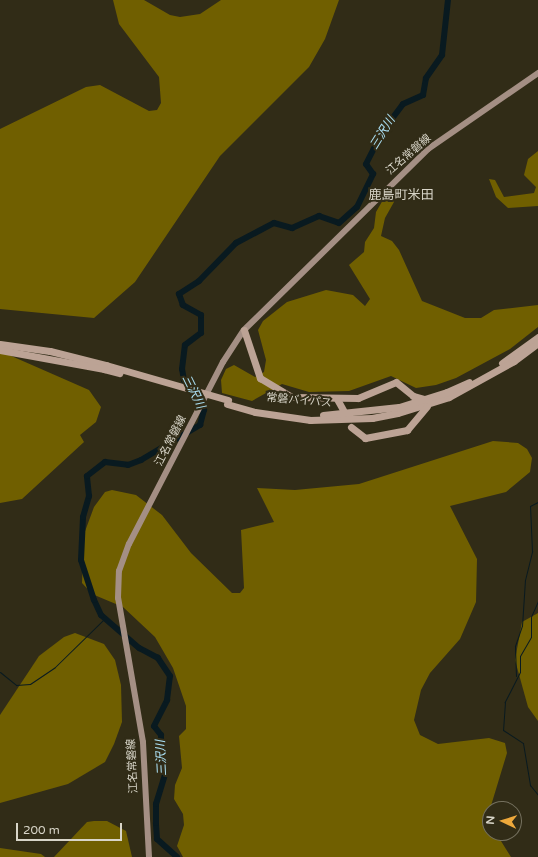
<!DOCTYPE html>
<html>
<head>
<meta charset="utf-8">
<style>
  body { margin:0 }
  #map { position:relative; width:538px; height:857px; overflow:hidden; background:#312c17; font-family:"Varela Round","Noto Sans JP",sans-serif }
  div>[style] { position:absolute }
  .forest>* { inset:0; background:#705f00 }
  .stream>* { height:1px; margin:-0.5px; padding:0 0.5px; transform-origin:0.5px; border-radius:0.5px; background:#091a20 }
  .river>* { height:6px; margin:-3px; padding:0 3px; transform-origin:3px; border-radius:3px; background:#091a20 }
  .major>* { height:6px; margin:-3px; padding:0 3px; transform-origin:3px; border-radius:3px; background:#a48f84 }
  .highway>* { height:7px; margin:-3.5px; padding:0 3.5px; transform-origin:3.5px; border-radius:3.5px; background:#bca395 }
  .highway-bridge>* { height:7px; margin:-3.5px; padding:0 3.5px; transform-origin:3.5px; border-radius:3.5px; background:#bca395 }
  span { translate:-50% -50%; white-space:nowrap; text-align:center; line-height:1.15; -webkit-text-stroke:4px #312c17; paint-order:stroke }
  .street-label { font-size:11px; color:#d8d5c8 }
  .water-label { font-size:12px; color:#ade3f8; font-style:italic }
  .quarter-label { font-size:13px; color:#d8d5c8 }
  .north { position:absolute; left:482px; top:801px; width:40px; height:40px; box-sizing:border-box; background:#312c17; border:1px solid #74705e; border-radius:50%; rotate:274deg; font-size:11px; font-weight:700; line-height:16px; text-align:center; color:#d8d5c8 }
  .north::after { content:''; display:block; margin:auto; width:14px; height:18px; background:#eda83b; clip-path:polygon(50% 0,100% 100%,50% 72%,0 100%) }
  .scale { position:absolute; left:16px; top:823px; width:106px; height:18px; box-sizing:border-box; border:2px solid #d8d5c8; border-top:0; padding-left:5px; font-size:12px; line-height:14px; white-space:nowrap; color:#d8d5c8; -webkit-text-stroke:3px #312c17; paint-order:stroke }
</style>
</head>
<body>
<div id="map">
  <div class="forest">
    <i style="clip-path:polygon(113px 0,144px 0,170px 15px,180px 17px,200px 14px,221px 0,339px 0,325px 39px,309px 67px,220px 156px,135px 282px,94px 318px,0 309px,0 129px,86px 87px,100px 85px,149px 111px,157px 110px,161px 103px,159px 77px,119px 24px)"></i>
    <i style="clip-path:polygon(538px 151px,538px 206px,508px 208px,496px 197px,489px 179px,495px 180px,504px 197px,534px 193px,536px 187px,524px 175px,528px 159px)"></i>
    <i style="clip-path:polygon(387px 193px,394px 202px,385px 218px,381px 236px,392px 241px,399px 250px,422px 301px,465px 318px,481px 318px,494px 310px,538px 305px,538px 327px,510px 349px,456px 378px,436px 385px,416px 388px,391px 376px,349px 391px,309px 392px,282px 384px,252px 401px,222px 393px,221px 380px,226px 369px,234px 365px,255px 377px,264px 372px,266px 360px,258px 330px,263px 321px,287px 302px,326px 290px,353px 295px,365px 306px,370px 299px,349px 265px,364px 252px,365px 242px,374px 228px,376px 212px)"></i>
    <i style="clip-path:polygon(0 351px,89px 390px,101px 407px,96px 422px,80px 435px,84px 442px,22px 499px,0 503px)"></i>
    <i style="clip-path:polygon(493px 441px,518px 443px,527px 449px,532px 458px,530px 472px,506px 492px,450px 506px,477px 559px,476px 602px,460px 639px,430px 673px,421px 690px,414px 720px,420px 735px,438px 744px,489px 738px,505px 743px,507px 753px,490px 809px,490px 833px,496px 833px,511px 857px,183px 857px,177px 846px,184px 825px,183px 814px,174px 799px,175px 785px,182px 768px,179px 736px,186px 729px,186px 706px,173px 668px,155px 637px,123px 607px,92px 594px,82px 583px,84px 534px,94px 507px,105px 492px,112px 490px,136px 495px,162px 515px,191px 553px,232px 593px,240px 593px,244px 588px,241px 530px,274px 522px,257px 488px,295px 490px,359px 484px)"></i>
    <i style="clip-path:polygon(538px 613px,538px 721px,528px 707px,515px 660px,522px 622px)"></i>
    <i style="clip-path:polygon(75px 633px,104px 644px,115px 660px,121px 685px,122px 722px,114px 744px,105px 762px,68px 784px,0 803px,0 715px,39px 656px,64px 637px)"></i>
    <i style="clip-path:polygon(94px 821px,107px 821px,126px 831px,132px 857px,54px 857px,87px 822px)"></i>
    <i style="clip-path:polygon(0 848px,41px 854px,45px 857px,0 857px)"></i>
  </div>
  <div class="stream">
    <i style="left:538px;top:567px;width:22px;rotate:90deg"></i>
    <i style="left:538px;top:601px;width:17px;rotate:114deg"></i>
    <i style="left:531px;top:617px;width:20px;rotate:90deg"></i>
    <i style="left:531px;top:637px;width:22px;rotate:120deg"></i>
    <i style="left:520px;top:656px;width:16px;rotate:90deg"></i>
    <i style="left:520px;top:672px;width:34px;rotate:117deg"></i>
    <i style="left:505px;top:702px;width:28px;rotate:94deg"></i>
    <i style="left:503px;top:730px;width:24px;rotate:33deg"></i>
    <i style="left:523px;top:743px;width:43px;rotate:80.5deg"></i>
    <i style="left:530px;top:785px;width:13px;rotate:51deg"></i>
    <i style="left:0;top:672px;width:21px;rotate:39deg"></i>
    <i style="left:16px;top:685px;width:14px;rotate:-4deg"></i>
    <i style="left:30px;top:684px;width:30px;rotate:-34deg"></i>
    <i style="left:55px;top:667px;width:71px;rotate:-44.4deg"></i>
    <i style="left:516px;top:676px;width:30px;rotate:-92deg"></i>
    <i style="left:515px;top:646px;width:21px;rotate:-71deg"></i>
    <i style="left:522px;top:626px;width:46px;rotate:-86.3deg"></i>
    <i style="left:525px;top:580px;width:30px;rotate:-76deg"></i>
    <i style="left:532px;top:551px;width:45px;rotate:-92.5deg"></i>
    <i style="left:530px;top:506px;width:9px;rotate:-27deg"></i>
  </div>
  <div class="river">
    <i style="left:177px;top:857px;width:27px;rotate:-138deg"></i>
    <i style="left:157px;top:839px;width:16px;rotate:-94deg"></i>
    <i style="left:156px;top:823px;width:19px;rotate:-90deg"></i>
    <i style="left:156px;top:804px;width:30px;rotate:-73deg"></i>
    <i style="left:165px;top:775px;width:11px;rotate:-112deg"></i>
    <i style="left:161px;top:765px;width:30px;rotate:-90deg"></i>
    <i style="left:161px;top:735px;width:11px;rotate:-128deg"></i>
    <i style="left:154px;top:726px;width:29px;rotate:-63deg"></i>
    <i style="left:167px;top:700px;width:24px;rotate:-83deg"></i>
    <i style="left:170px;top:676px;width:22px;rotate:-124deg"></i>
    <i style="left:158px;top:658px;width:21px;rotate:-152deg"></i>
    <i style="left:139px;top:648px;width:50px;rotate:-139deg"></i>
    <i style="left:101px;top:615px;width:17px;rotate:-115deg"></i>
    <i style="left:94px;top:600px;width:42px;rotate:-108deg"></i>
    <i style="left:81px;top:560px;width:43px;rotate:-87.3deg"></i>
    <i style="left:83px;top:517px;width:22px;rotate:-74deg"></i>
    <i style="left:89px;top:496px;width:20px;rotate:-96deg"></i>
    <i style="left:87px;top:476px;width:23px;rotate:-38deg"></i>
    <i style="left:105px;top:462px;width:23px;rotate:7deg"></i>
    <i style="left:128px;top:465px;width:14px;rotate:-21deg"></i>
    <i style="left:141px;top:460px;width:69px;rotate:-30.7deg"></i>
    <i style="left:200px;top:425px;width:16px;rotate:-75deg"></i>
    <i style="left:204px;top:410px;width:36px;rotate:-124deg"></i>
    <i style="left:184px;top:380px;width:11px;rotate:-100deg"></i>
    <i style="left:182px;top:369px;width:24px;rotate:-83deg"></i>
    <i style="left:185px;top:345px;width:20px;rotate:-37deg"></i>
    <i style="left:201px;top:333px;width:18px;rotate:-90deg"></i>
    <i style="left:201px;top:315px;width:21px;rotate:-151deg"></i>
    <i style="left:183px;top:305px;width:12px;rotate:-110deg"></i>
    <i style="left:179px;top:294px;width:24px;rotate:-33deg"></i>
    <i style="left:199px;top:281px;width:53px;rotate:-45.8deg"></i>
    <i style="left:236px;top:243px;width:43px;rotate:-27.8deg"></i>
    <i style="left:274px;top:223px;width:19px;rotate:16deg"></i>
    <i style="left:292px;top:228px;width:30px;rotate:-24deg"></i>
    <i style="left:319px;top:216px;width:21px;rotate:19deg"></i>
    <i style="left:339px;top:223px;width:24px;rotate:-42deg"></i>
    <i style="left:357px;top:207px;width:37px;rotate:-64deg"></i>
    <i style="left:373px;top:174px;width:12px;rotate:-125deg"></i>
    <i style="left:366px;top:164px;width:36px;rotate:-63deg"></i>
    <i style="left:382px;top:132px;width:35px;rotate:-53deg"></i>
    <i style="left:403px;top:104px;width:22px;rotate:-24deg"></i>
    <i style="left:423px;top:95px;width:17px;rotate:-80deg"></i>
    <i style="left:426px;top:78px;width:28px;rotate:-55deg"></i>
    <i style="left:442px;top:55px;width:55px;rotate:-83.8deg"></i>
  </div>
  <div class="major">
    <i style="left:149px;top:857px;width:115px;rotate:-93deg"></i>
    <i style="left:143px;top:742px;width:146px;rotate:-99.8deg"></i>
    <i style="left:118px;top:598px;width:27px;rotate:-88deg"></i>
    <i style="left:119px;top:571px;width:29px;rotate:-70deg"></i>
    <i style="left:129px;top:544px;width:205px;rotate:-62.7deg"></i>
    <i style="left:223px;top:362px;width:38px;rotate:-57deg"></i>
    <i style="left:244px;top:330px;width:258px;rotate:-44.5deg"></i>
    <i style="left:428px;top:149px;width:134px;rotate:-34.6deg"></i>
  </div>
  <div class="highway">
    <i style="left:244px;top:330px;width:51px;rotate:71.6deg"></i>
    <i style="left:260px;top:378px;width:37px;rotate:31deg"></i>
    <i style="left:292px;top:397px;width:66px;rotate:0.9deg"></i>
    <i style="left:358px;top:398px;width:41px;rotate:-22.8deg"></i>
    <i style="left:396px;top:382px;width:22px;rotate:39deg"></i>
    <i style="left:413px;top:396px;width:11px;rotate:15deg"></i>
    <i style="left:0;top:344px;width:50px;rotate:8deg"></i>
    <i style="left:50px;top:351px;width:58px;rotate:14deg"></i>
    <i style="left:0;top:350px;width:106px;rotate:10.4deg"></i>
    <i style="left:502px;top:363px;width:44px;rotate:-35.8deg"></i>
    <i style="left:337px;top:399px;width:13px;rotate:61deg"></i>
    <i style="left:227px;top:404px;width:29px;rotate:16deg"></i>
    <i style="left:255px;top:412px;width:56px;rotate:8.3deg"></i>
    <i style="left:310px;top:420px;width:62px;rotate:-1.8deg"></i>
    <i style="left:372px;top:418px;width:26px;rotate:-11deg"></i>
    <i style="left:398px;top:413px;width:53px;rotate:-17.4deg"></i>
    <i style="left:449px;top:397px;width:74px;rotate:-29deg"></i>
    <i style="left:514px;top:361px;width:30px;rotate:-37deg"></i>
    <i style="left:323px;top:415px;width:76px;rotate:-6deg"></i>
    <i style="left:399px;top:407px;width:50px;rotate:-17.4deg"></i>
    <i style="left:447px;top:392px;width:24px;rotate:-24deg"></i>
    <i style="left:351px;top:427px;width:18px;rotate:38deg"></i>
    <i style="left:365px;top:438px;width:43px;rotate:-10.8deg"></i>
    <i style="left:407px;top:430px;width:31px;rotate:-50deg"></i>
  </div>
  <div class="highway-bridge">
    <i style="left:106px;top:365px;width:127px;rotate:16deg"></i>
    <i style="left:104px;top:369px;width:16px;rotate:15deg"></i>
  </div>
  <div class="street-label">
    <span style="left:409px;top:155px;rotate:-41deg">江名常磐線</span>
    <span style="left:299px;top:401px;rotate:5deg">常磐バイパス</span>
    <span style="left:171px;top:441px;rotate:-63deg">江名常磐線</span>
    <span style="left:133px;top:766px;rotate:-93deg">江名常磐線</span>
  </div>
  <div class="water-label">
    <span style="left:383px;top:133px;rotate:-58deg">三沢川</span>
    <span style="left:193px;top:392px;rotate:64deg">三沢川</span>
    <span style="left:162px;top:758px;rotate:-93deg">三沢川</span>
  </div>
  <div class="quarter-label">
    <span style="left:401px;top:195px">鹿島町米田</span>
  </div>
  <div class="north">N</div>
  <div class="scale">200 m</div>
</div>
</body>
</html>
